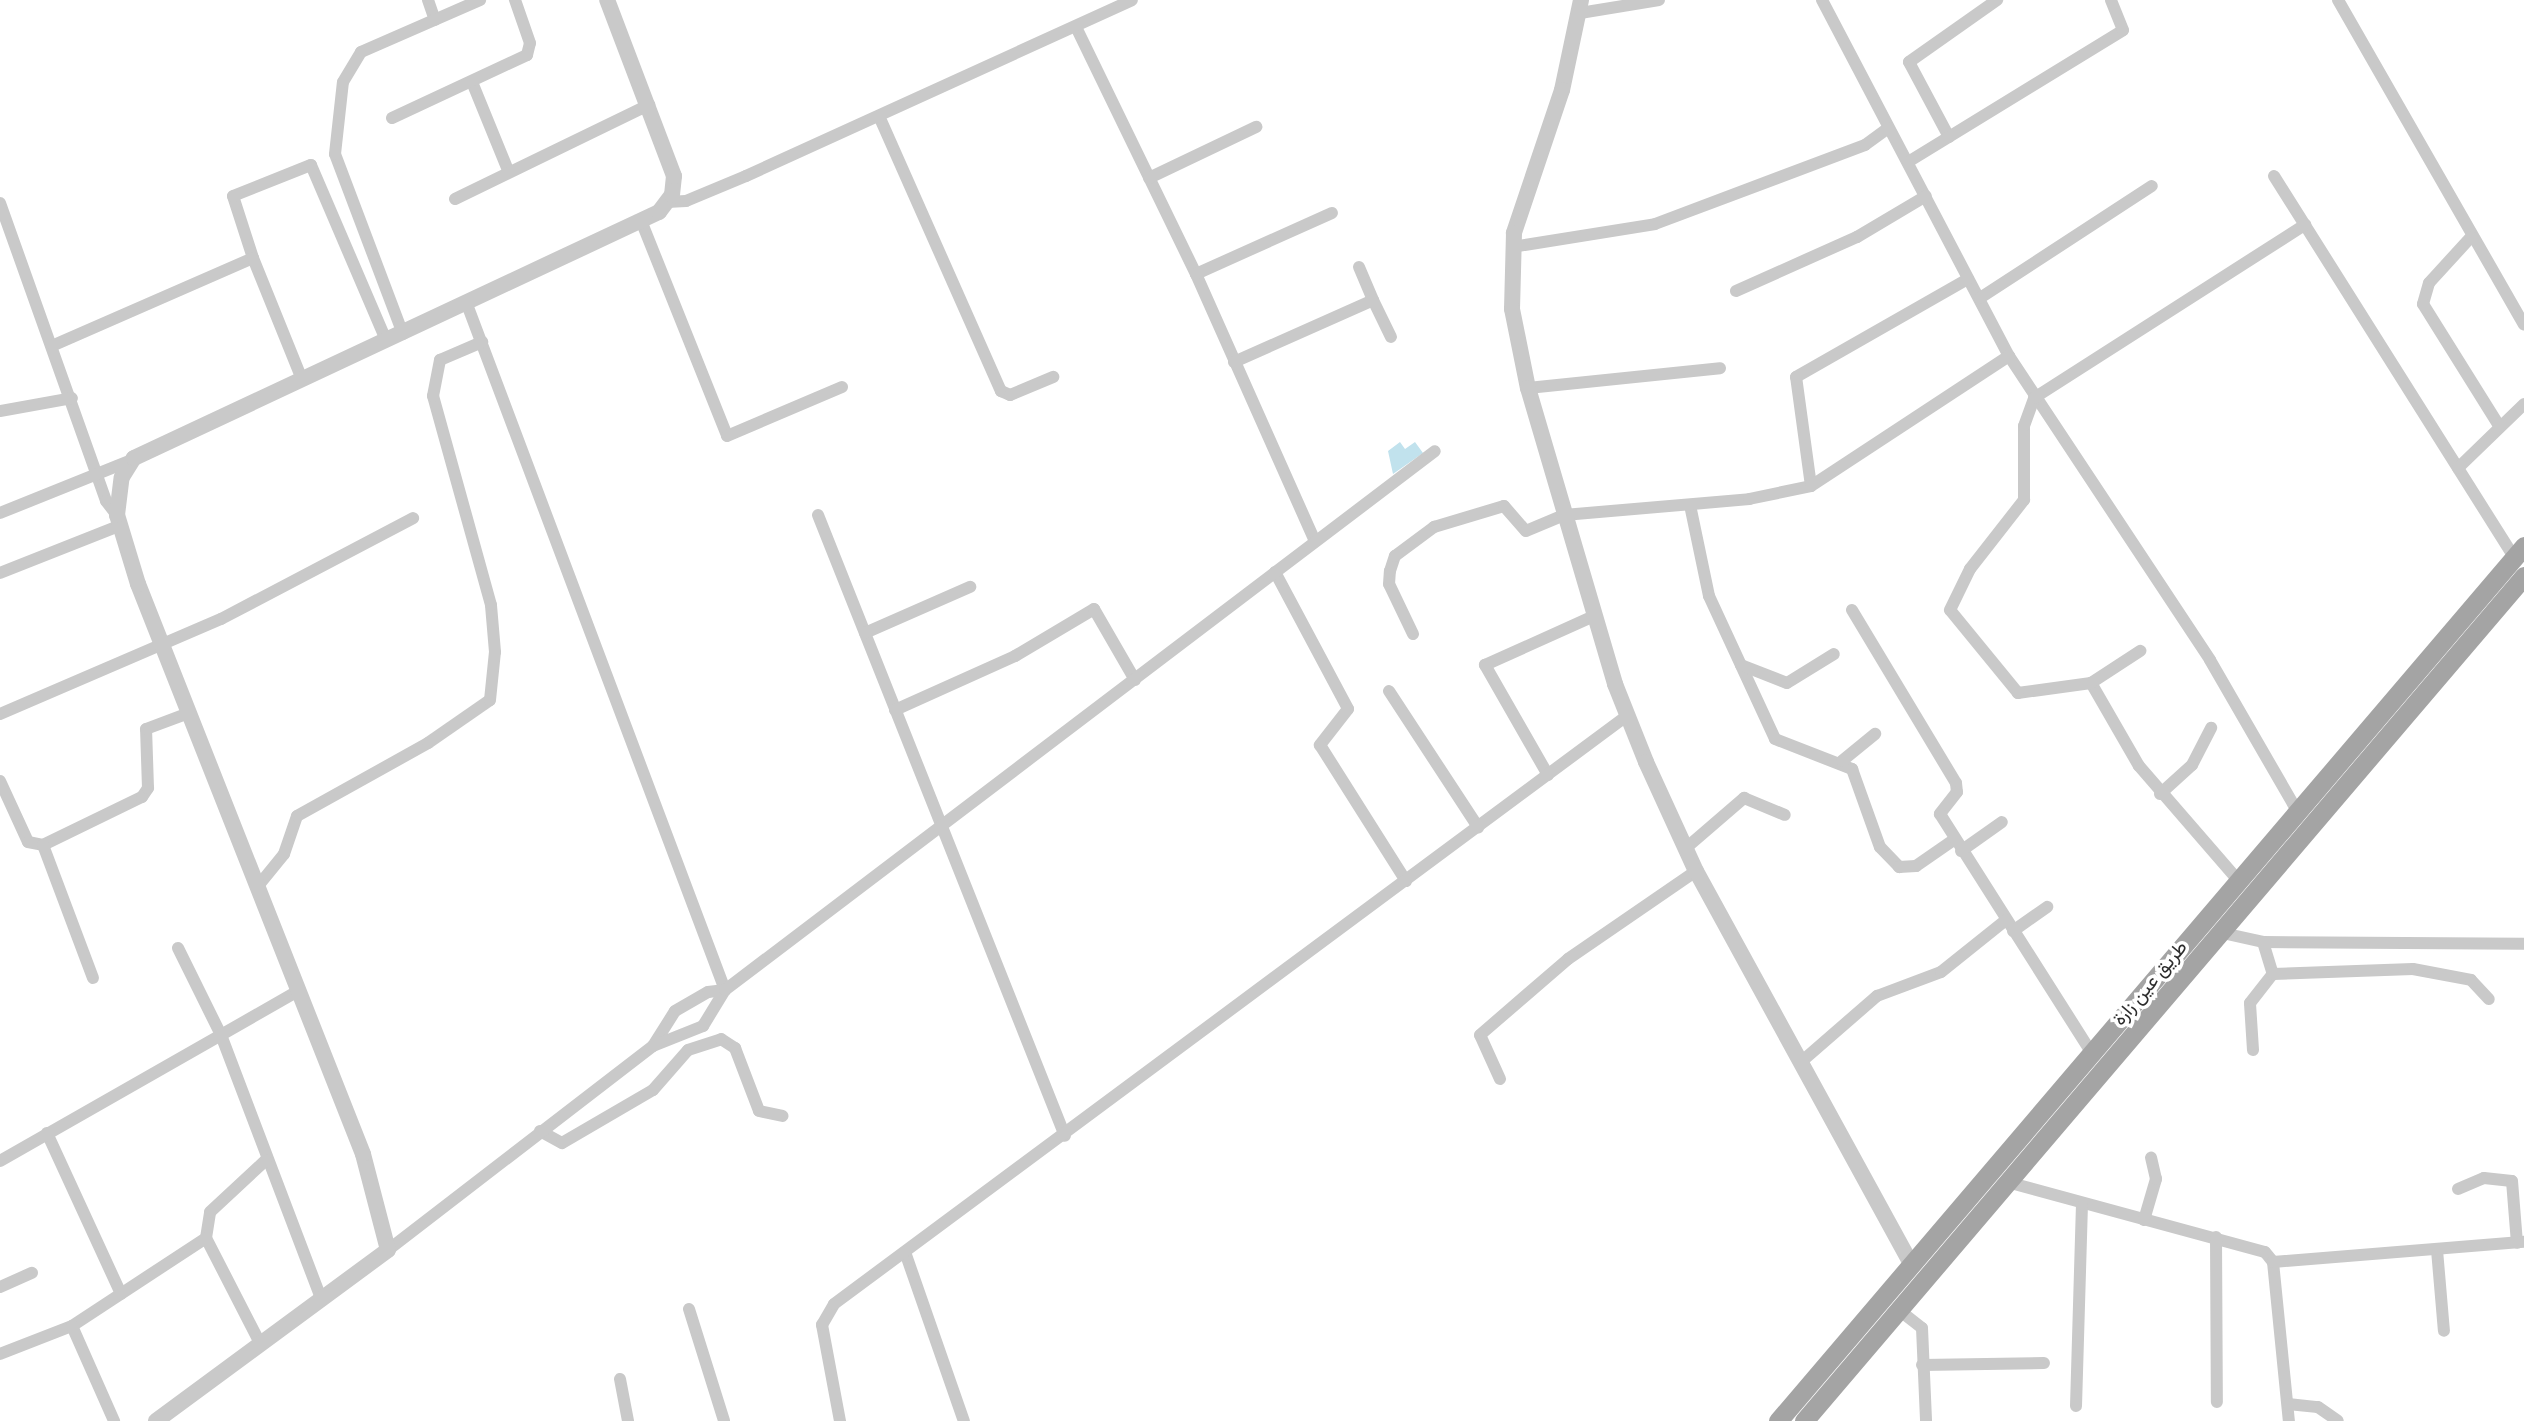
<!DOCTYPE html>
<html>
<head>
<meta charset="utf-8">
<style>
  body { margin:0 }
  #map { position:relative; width:2524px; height:1421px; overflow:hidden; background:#fff; font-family:"Roboto Condensed",Vazirmatn,sans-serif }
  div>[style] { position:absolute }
  .water>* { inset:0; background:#c1e2ed }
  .minor>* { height:12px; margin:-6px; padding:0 6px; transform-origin:6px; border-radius:6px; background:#c9c9c9 }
  .tertiary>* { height:16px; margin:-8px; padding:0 8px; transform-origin:8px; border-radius:8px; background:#c9c9c9 }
  .primary>* { height:19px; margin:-9.5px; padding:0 9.5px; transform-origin:9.5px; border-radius:9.5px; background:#a4a4a4 }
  span { translate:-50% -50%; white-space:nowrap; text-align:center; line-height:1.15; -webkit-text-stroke:7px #fff; paint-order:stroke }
  .street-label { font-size:19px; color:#2c2c2c }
</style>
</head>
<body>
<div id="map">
  <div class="water">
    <i style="clip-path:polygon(1400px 442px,1405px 449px,1415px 442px,1423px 453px,1393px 474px,1388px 451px)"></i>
  </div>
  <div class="minor">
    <i style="left:428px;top:0;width:21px;rotate:71deg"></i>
    <i style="left:1822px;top:0;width:402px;rotate:62.3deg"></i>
    <i style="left:2009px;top:356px;width:364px;rotate:56.5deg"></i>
    <i style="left:2210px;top:660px;width:172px;rotate:60deg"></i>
    <i style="left:2338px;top:0;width:374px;rotate:60.2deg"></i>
    <i style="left:1580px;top:13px;width:80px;rotate:-9.3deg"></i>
    <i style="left:1076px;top:27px;width:275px;rotate:64.1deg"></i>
    <i style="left:1196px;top:274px;width:292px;rotate:66deg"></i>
    <i style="left:472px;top:82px;width:95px;rotate:67.8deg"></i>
    <i style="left:879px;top:116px;width:301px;rotate:66.1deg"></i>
    <i style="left:1001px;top:391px;width:10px;rotate:24deg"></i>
    <i style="left:1010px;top:395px;width:47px;rotate:-22.7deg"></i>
    <i style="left:392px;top:118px;width:149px;rotate:-25deg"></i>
    <i style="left:527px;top:55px;width:12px;rotate:-76deg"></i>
    <i style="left:530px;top:43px;width:46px;rotate:-109.2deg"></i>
    <i style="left:1949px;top:137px;width:85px;rotate:-118.1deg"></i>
    <i style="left:1909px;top:62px;width:108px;rotate:-35.2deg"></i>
    <i style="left:1908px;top:162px;width:252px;rotate:-31.5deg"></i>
    <i style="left:2123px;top:30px;width:32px;rotate:-112deg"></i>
    <i style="left:2274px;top:176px;width:450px;rotate:57.8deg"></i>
    <i style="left:1149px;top:178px;width:119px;rotate:-25.5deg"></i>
    <i style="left:455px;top:199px;width:216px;rotate:-25.9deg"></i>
    <i style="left:667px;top:202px;width:19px;rotate:-3deg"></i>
    <i style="left:686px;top:201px;width:65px;rotate:-22.6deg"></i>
    <i style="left:746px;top:176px;width:424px;rotate:-24.5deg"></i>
    <i style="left:0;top:203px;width:316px;rotate:70.4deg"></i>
    <i style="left:106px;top:501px;width:18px;rotate:52deg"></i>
    <i style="left:642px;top:223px;width:229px;rotate:68.2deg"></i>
    <i style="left:727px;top:436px;width:125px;rotate:-23.1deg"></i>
    <i style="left:2471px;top:237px;width:62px;rotate:132.4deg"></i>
    <i style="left:2429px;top:283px;width:22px;rotate:106deg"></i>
    <i style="left:2423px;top:304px;width:145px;rotate:58deg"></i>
    <i style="left:1512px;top:247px;width:145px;rotate:-9.1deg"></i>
    <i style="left:1655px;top:224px;width:224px;rotate:-20.6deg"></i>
    <i style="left:1865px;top:145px;width:29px;rotate:-36deg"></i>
    <i style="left:253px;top:258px;width:65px;rotate:-107.9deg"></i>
    <i style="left:233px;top:196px;width:84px;rotate:-21.7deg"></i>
    <i style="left:311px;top:165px;width:190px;rotate:66.8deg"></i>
    <i style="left:1359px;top:267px;width:36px;rotate:67deg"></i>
    <i style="left:1196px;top:274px;width:149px;rotate:-24.2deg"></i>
    <i style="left:1736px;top:291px;width:133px;rotate:-24.1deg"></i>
    <i style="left:1857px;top:237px;width:80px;rotate:-30.7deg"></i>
    <i style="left:1980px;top:298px;width:205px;rotate:-33.1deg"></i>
    <i style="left:468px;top:307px;width:730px;rotate:69.38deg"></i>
    <i style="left:403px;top:334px;width:192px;rotate:-110.7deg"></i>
    <i style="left:335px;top:154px;width:72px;rotate:-83.7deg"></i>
    <i style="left:343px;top:82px;width:35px;rotate:-59deg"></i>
    <i style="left:361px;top:52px;width:130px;rotate:-23.6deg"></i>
    <i style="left:54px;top:345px;width:217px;rotate:-23.6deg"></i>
    <i style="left:253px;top:258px;width:131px;rotate:68deg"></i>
    <i style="left:1234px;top:362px;width:152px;rotate:-24deg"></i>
    <i style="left:1373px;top:300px;width:41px;rotate:64.1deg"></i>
    <i style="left:1528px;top:388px;width:193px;rotate:-5.9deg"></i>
    <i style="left:0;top:411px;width:73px;rotate:-10.2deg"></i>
    <i style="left:2458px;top:468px;width:92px;rotate:-44.1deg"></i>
    <i style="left:1811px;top:486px;width:110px;rotate:-97.8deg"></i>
    <i style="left:1796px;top:377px;width:198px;rotate:-29.7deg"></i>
    <i style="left:1690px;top:505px;width:93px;rotate:78.2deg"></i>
    <i style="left:1709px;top:596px;width:157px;rotate:65.2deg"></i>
    <i style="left:1775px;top:739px;width:83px;rotate:21.3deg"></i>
    <i style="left:1852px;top:769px;width:83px;rotate:70.3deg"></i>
    <i style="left:1880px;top:847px;width:28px;rotate:46deg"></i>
    <i style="left:1899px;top:867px;width:17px;rotate:-3deg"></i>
    <i style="left:1916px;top:866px;width:47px;rotate:-34.7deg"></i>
    <i style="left:0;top:513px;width:137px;rotate:-21.9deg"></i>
    <i style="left:818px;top:515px;width:668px;rotate:68.31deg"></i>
    <i style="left:1275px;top:572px;width:155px;rotate:61.9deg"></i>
    <i style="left:1348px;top:709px;width:46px;rotate:127.9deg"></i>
    <i style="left:1320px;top:745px;width:161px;rotate:57.7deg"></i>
    <i style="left:0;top:573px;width:130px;rotate:-21.6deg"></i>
    <i style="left:1852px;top:610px;width:202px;rotate:59deg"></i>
    <i style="left:1956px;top:783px;width:9px;rotate:84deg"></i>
    <i style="left:1957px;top:792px;width:28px;rotate:128deg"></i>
    <i style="left:1940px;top:814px;width:282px;rotate:57.6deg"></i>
    <i style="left:865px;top:633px;width:115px;rotate:-23.7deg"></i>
    <i style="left:1413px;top:634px;width:55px;rotate:-115.6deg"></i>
    <i style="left:1389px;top:584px;width:13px;rotate:-86deg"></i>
    <i style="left:1390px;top:571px;width:16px;rotate:-72deg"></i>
    <i style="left:1395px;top:556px;width:49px;rotate:-36.6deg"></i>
    <i style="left:1434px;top:527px;width:73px;rotate:-16.7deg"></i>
    <i style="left:1504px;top:506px;width:33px;rotate:49deg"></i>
    <i style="left:1526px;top:531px;width:41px;rotate:-22.8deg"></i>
    <i style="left:1564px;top:515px;width:186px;rotate:-4.9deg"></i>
    <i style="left:1749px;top:499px;width:63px;rotate:-11.8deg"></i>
    <i style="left:1811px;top:486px;width:237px;rotate:-33.3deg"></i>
    <i style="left:1741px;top:665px;width:49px;rotate:21.4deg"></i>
    <i style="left:1787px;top:683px;width:55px;rotate:-31.7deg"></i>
    <i style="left:2091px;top:683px;width:59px;rotate:-33.1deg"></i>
    <i style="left:1389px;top:691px;width:163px;rotate:56.8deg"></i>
    <i style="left:895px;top:710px;width:132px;rotate:-24.2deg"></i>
    <i style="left:1015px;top:656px;width:92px;rotate:-30.7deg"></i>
    <i style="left:1094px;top:609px;width:82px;rotate:60deg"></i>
    <i style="left:0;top:714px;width:241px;rotate:-23.3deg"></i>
    <i style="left:221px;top:619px;width:217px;rotate:-27.7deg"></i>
    <i style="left:1842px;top:761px;width:43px;rotate:-39.3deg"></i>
    <i style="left:1548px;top:775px;width:127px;rotate:-119.8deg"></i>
    <i style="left:1485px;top:665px;width:120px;rotate:-24.2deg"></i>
    <i style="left:0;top:781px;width:67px;rotate:65.3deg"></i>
    <i style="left:28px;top:842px;width:15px;rotate:11deg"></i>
    <i style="left:43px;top:845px;width:110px;rotate:-25.9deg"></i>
    <i style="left:142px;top:797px;width:11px;rotate:-56deg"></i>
    <i style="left:148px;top:788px;width:59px;rotate:-91.9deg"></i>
    <i style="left:146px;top:729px;width:46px;rotate:-20.4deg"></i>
    <i style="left:2160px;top:794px;width:43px;rotate:-42.2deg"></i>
    <i style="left:2192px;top:765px;width:42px;rotate:-62.8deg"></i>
    <i style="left:43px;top:845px;width:142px;rotate:69.4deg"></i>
    <i style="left:1686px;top:848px;width:77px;rotate:-40.8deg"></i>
    <i style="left:1744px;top:798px;width:44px;rotate:22.5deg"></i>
    <i style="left:1961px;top:851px;width:50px;rotate:-35.3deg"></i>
    <i style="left:2237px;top:879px;width:150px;rotate:-130.9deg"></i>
    <i style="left:2139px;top:766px;width:96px;rotate:-120deg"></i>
    <i style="left:2091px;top:683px;width:74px;rotate:172.2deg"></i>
    <i style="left:2018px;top:693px;width:107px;rotate:-129.3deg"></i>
    <i style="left:1950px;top:610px;width:46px;rotate:-64deg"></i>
    <i style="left:1970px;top:569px;width:88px;rotate:-52deg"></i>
    <i style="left:2024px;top:500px;width:74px;rotate:-90deg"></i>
    <i style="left:2024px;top:426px;width:30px;rotate:-70deg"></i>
    <i style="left:2034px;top:398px;width:322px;rotate:-32.6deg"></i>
    <i style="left:258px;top:886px;width:41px;rotate:-50.9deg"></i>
    <i style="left:284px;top:854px;width:40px;rotate:-71.1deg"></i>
    <i style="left:297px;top:816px;width:150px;rotate:-29.1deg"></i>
    <i style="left:428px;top:743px;width:75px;rotate:-34.7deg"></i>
    <i style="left:490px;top:700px;width:48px;rotate:-84.1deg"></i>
    <i style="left:495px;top:652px;width:47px;rotate:-94.9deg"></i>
    <i style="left:491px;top:605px;width:217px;rotate:-105.5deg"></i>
    <i style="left:433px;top:396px;width:37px;rotate:-79deg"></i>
    <i style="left:440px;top:360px;width:46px;rotate:-23.2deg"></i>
    <i style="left:2013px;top:931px;width:42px;rotate:-35.2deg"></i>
    <i style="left:2218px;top:932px;width:46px;rotate:12.5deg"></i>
    <i style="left:2263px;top:942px;width:261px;rotate:0.4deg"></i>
    <i style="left:2263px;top:942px;width:34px;rotate:73deg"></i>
    <i style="left:178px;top:948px;width:97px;rotate:63.7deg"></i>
    <i style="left:221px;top:1035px;width:281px;rotate:69.2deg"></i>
    <i style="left:653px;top:1046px;width:41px;rotate:-57.8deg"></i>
    <i style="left:675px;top:1011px;width:38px;rotate:-30deg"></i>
    <i style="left:708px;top:992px;width:17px;rotate:-7deg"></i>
    <i style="left:2253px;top:1050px;width:47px;rotate:-93.7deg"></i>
    <i style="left:2250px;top:1003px;width:37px;rotate:-52deg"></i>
    <i style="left:2273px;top:974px;width:140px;rotate:-2deg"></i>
    <i style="left:2413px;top:969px;width:59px;rotate:10.7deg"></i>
    <i style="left:2471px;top:980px;width:26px;rotate:47deg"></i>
    <i style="left:1801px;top:1062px;width:101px;rotate:-41deg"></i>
    <i style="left:1877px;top:996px;width:68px;rotate:-20.6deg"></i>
    <i style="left:1941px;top:972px;width:83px;rotate:-38.7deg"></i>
    <i style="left:1500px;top:1079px;width:48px;rotate:-114.4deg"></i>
    <i style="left:1480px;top:1035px;width:116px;rotate:-40.8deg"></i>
    <i style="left:1568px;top:959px;width:155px;rotate:-34.5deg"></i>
    <i style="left:540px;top:1131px;width:25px;rotate:29deg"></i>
    <i style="left:562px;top:1143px;width:105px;rotate:-30.2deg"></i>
    <i style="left:653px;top:1090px;width:53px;rotate:-48.8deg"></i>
    <i style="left:688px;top:1050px;width:35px;rotate:-18deg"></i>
    <i style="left:721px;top:1039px;width:17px;rotate:33deg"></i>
    <i style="left:735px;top:1048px;width:67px;rotate:69.1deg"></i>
    <i style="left:759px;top:1111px;width:24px;rotate:12deg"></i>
    <i style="left:47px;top:1133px;width:177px;rotate:65.3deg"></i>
    <i style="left:0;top:1161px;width:345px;rotate:-29.7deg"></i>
    <i style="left:2007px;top:1182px;width:267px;rotate:15.2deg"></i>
    <i style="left:2265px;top:1252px;width:13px;rotate:51deg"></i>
    <i style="left:2273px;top:1262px;width:160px;rotate:84.3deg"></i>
    <i style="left:2458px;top:1189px;width:28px;rotate:-23deg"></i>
    <i style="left:2484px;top:1178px;width:28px;rotate:6deg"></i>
    <i style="left:2512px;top:1181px;width:62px;rotate:85.4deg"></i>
    <i style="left:2144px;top:1220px;width:43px;rotate:-73.7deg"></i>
    <i style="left:2156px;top:1179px;width:22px;rotate:-103deg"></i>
    <i style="left:2216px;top:1237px;width:165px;rotate:89.7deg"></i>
    <i style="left:206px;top:1238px;width:26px;rotate:-81deg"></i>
    <i style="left:210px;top:1212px;width:76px;rotate:-42.9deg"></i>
    <i style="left:388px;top:1250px;width:334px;rotate:-37.6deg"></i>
    <i style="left:653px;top:1046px;width:54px;rotate:-21.8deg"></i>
    <i style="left:703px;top:1026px;width:42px;rotate:-58.6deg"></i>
    <i style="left:725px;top:990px;width:891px;rotate:-37.2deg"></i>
    <i style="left:2437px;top:1250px;width:81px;rotate:85.1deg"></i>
    <i style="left:905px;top:1252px;width:179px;rotate:70.8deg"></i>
    <i style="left:2273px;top:1262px;width:252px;rotate:-4.6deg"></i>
    <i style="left:0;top:1287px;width:35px;rotate:-24deg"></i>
    <i style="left:689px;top:1309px;width:117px;rotate:72.6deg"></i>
    <i style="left:1899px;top:1310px;width:29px;rotate:38deg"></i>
    <i style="left:1922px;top:1328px;width:93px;rotate:87.5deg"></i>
    <i style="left:72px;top:1326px;width:160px;rotate:-33.3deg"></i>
    <i style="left:206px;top:1238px;width:118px;rotate:62.8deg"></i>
    <i style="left:0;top:1354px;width:77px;rotate:-21.3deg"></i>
    <i style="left:72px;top:1326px;width:104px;rotate:66.1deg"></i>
    <i style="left:1922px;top:1365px;width:122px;rotate:-0.9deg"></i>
    <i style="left:620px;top:1379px;width:43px;rotate:79.2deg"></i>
    <i style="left:2288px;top:1404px;width:30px;rotate:6deg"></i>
    <i style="left:2318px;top:1407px;width:24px;rotate:35deg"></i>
    <i style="left:2076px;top:1406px;width:200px;rotate:-88.3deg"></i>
    <i style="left:840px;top:1421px;width:98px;rotate:-100.6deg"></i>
    <i style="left:822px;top:1325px;width:24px;rotate:-60deg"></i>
    <i style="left:834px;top:1304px;width:989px;rotate:-36.57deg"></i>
  </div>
  <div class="tertiary">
    <i style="left:1581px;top:0;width:92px;rotate:101.9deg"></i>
    <i style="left:1562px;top:90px;width:151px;rotate:108.6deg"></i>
    <i style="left:1514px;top:233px;width:76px;rotate:91.5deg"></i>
    <i style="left:1512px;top:309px;width:81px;rotate:78.6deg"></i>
    <i style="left:1528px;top:388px;width:309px;rotate:73.6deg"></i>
    <i style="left:1615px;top:684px;width:84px;rotate:68.3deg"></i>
    <i style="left:1646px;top:762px;width:120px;rotate:65.4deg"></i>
    <i style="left:1696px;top:871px;width:448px;rotate:61.3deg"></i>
    <i style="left:156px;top:1421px;width:288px;rotate:-36.4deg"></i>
    <i style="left:388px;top:1250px;width:99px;rotate:-104.6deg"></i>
    <i style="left:363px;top:1154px;width:613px;rotate:-111.54deg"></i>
    <i style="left:138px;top:584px;width:72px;rotate:-106.9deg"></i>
    <i style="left:117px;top:515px;width:38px;rotate:-83deg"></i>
    <i style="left:122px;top:477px;width:22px;rotate:-58deg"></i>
    <i style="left:134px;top:458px;width:580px;rotate:-25.11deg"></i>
    <i style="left:659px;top:212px;width:21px;rotate:-53deg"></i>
    <i style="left:672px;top:195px;width:19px;rotate:-84deg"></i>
    <i style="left:674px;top:176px;width:188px;rotate:-110.8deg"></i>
  </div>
  <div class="primary">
    <i style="left:1778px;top:1421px;width:1150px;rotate:-49.55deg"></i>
    <i style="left:1804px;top:1421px;width:1110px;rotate:-49.57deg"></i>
  </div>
  <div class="street-label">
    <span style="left:2150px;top:983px;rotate:-50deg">طريق عين زارة</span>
  </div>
</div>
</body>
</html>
